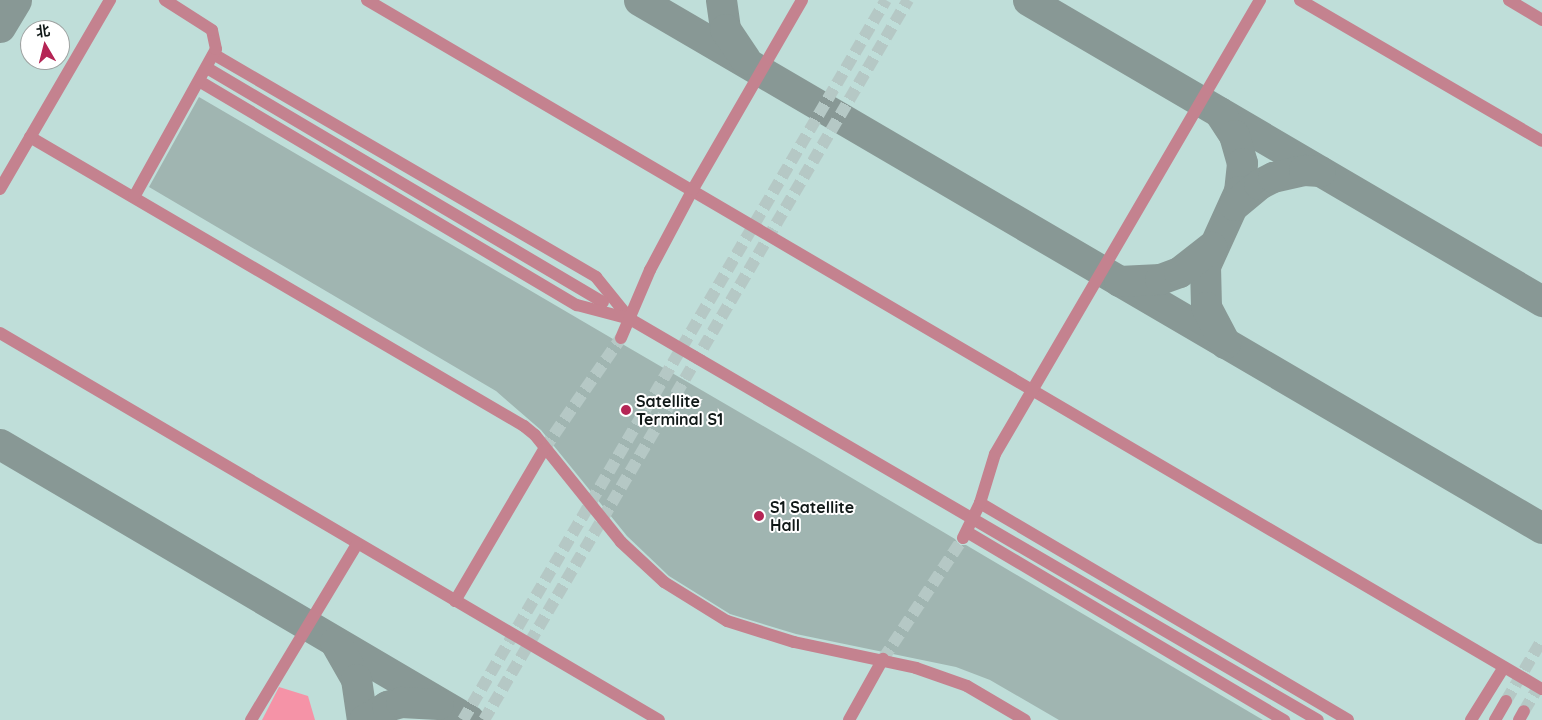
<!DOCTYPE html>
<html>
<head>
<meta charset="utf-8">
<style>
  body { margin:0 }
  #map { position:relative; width:1542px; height:720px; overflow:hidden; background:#d2e7e4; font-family:Quicksand,"Noto Sans SC",sans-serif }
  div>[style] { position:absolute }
  .built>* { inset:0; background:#bfded9 }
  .green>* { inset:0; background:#f593a7 }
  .taxiway>* { height:31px; margin:-15.5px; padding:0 15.5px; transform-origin:15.5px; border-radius:15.5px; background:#889895 }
  .building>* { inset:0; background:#a0b5b1 }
  .minor-tunnel>* { height:12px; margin-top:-6px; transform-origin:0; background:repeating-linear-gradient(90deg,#b5c8c5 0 12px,transparent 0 18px) }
  .minor>* { height:12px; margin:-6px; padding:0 6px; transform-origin:6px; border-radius:6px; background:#c4828f }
  .dots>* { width:14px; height:14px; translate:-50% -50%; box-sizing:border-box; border:2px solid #fff; border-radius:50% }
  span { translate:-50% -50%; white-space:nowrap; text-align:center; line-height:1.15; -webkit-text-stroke:4px #fff; paint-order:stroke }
  .poi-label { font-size:16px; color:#101817; font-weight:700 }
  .left { translate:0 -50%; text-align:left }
  .north { position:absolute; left:20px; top:20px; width:50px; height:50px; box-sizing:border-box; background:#fff; border:1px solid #9fa3a2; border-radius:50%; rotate:352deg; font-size:14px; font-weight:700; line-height:20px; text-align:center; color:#101817 }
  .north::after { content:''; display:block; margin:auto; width:18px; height:22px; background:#b52555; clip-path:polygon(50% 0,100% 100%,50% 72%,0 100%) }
</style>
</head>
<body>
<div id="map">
  <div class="built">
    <i style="clip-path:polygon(evenodd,0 0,1542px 0,1542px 720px,0 720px,0 0,30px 30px,60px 30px,60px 60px,30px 60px,30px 30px)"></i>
  </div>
  <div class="green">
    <i style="clip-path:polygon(279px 687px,308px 696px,315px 720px,262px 720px)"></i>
  </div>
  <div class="taxiway">
    <i style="left:639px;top:0;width:1046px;rotate:30.32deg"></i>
    <i style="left:721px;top:0;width:29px;rotate:82deg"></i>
    <i style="left:725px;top:29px;width:36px;rotate:56deg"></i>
    <i style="left:1028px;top:0;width:596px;rotate:30.35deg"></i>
    <i style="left:0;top:27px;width:31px;rotate:-59deg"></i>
    <i style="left:1219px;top:112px;width:27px;rotate:57deg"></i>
    <i style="left:1234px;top:135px;width:29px;rotate:74deg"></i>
    <i style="left:1242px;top:163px;width:28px;rotate:96deg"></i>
    <i style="left:1239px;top:191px;width:82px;rotate:114.4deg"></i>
    <i style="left:1205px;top:266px;width:41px;rotate:88.6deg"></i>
    <i style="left:1206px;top:307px;width:41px;rotate:62.2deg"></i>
    <i style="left:1234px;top:205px;width:33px;rotate:-40deg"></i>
    <i style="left:1259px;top:184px;width:16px;rotate:-27deg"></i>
    <i style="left:1273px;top:177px;width:32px;rotate:-13deg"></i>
    <i style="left:1304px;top:170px;width:16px;rotate:4deg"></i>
    <i style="left:1119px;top:281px;width:41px;rotate:-2.8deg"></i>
    <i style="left:1160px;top:279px;width:20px;rotate:-20deg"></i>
    <i style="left:1179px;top:272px;width:41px;rotate:-38deg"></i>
    <i style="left:0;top:444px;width:544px;rotate:30.48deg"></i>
    <i style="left:335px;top:642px;width:43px;rotate:60.4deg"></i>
    <i style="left:356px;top:679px;width:41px;rotate:81.7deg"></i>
    <i style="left:364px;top:720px;width:27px;rotate:-31deg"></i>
    <i style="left:387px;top:706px;width:15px;rotate:-16deg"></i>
    <i style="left:401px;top:702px;width:37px;rotate:3deg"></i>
  </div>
  <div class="building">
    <i style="clip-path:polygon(199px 97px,613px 339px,617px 345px,624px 345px,813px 455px,955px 539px,959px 545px,966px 545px,1263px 720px,1059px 720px,990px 680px,956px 667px,796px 634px,730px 614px,669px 576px,627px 536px,541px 430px,496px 391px,149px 187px)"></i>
  </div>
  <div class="minor-tunnel">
    <i style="left:544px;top:449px;width:135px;rotate:-55.3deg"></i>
    <i style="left:883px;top:659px;width:145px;rotate:-56.5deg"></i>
    <i style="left:1506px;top:701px;width:71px;rotate:-59.5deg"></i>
    <i style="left:1524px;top:711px;width:35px;rotate:-59deg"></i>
    <i style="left:463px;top:720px;width:835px;rotate:-59.57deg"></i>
    <i style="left:484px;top:720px;width:836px;rotate:-59.51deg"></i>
  </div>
  <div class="minor">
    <i style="left:367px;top:0;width:1362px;rotate:30.39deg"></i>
    <i style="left:1300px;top:0;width:280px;rotate:30.2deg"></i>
    <i style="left:1509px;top:0;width:39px;rotate:31deg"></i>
    <i style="left:215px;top:55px;width:441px;rotate:30.2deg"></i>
    <i style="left:596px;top:277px;width:54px;rotate:51deg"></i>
    <i style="left:207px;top:68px;width:460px;rotate:30.6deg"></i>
    <i style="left:199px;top:81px;width:439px;rotate:30.7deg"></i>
    <i style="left:577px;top:305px;width:55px;rotate:14.8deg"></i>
    <i style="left:630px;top:319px;width:796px;rotate:30.24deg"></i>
    <i style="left:30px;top:137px;width:572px;rotate:30.33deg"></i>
    <i style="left:524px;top:426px;width:14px;rotate:39deg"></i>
    <i style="left:535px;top:435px;width:137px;rotate:51.2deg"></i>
    <i style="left:621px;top:542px;width:59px;rotate:42.9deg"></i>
    <i style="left:664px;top:582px;width:74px;rotate:31.8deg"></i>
    <i style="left:727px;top:621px;width:70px;rotate:17.4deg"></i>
    <i style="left:794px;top:642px;width:125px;rotate:12deg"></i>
    <i style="left:916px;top:668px;width:54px;rotate:19.4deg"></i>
    <i style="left:967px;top:686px;width:67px;rotate:30.4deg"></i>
    <i style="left:0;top:189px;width:219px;rotate:-59.8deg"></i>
    <i style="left:134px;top:197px;width:169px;rotate:-61deg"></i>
    <i style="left:216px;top:49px;width:19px;rotate:-102deg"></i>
    <i style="left:212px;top:30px;width:56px;rotate:-147.4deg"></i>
    <i style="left:0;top:333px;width:764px;rotate:30.42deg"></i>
    <i style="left:621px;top:338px;width:74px;rotate:-66.9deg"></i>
    <i style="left:650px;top:270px;width:92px;rotate:-62deg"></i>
    <i style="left:693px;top:189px;width:218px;rotate:-60deg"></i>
    <i style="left:980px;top:503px;width:427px;rotate:30.5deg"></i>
    <i style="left:967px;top:532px;width:369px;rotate:30.7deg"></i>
    <i style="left:963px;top:538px;width:39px;rotate:-64deg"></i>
    <i style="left:980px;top:503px;width:51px;rotate:-73deg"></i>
    <i style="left:995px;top:454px;width:526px;rotate:-59.73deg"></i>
    <i style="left:455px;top:601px;width:176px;rotate:-59.6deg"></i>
    <i style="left:251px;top:720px;width:205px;rotate:-58.9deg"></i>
    <i style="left:849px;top:720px;width:70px;rotate:-60.9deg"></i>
    <i style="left:1471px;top:720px;width:62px;rotate:-58.1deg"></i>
    <i style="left:1495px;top:720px;width:22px;rotate:-60deg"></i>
    <i style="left:1519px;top:720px;width:10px;rotate:-61deg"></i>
  </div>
  <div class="dots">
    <i style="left:626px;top:410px;background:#b52555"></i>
    <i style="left:759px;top:516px;background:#b52555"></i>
  </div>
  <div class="poi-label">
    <span class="left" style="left:636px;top:410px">Satellite<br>Terminal S1</span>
    <span class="left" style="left:770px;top:516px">S1 Satellite<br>Hall</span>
  </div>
  <div class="north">北</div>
</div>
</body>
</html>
